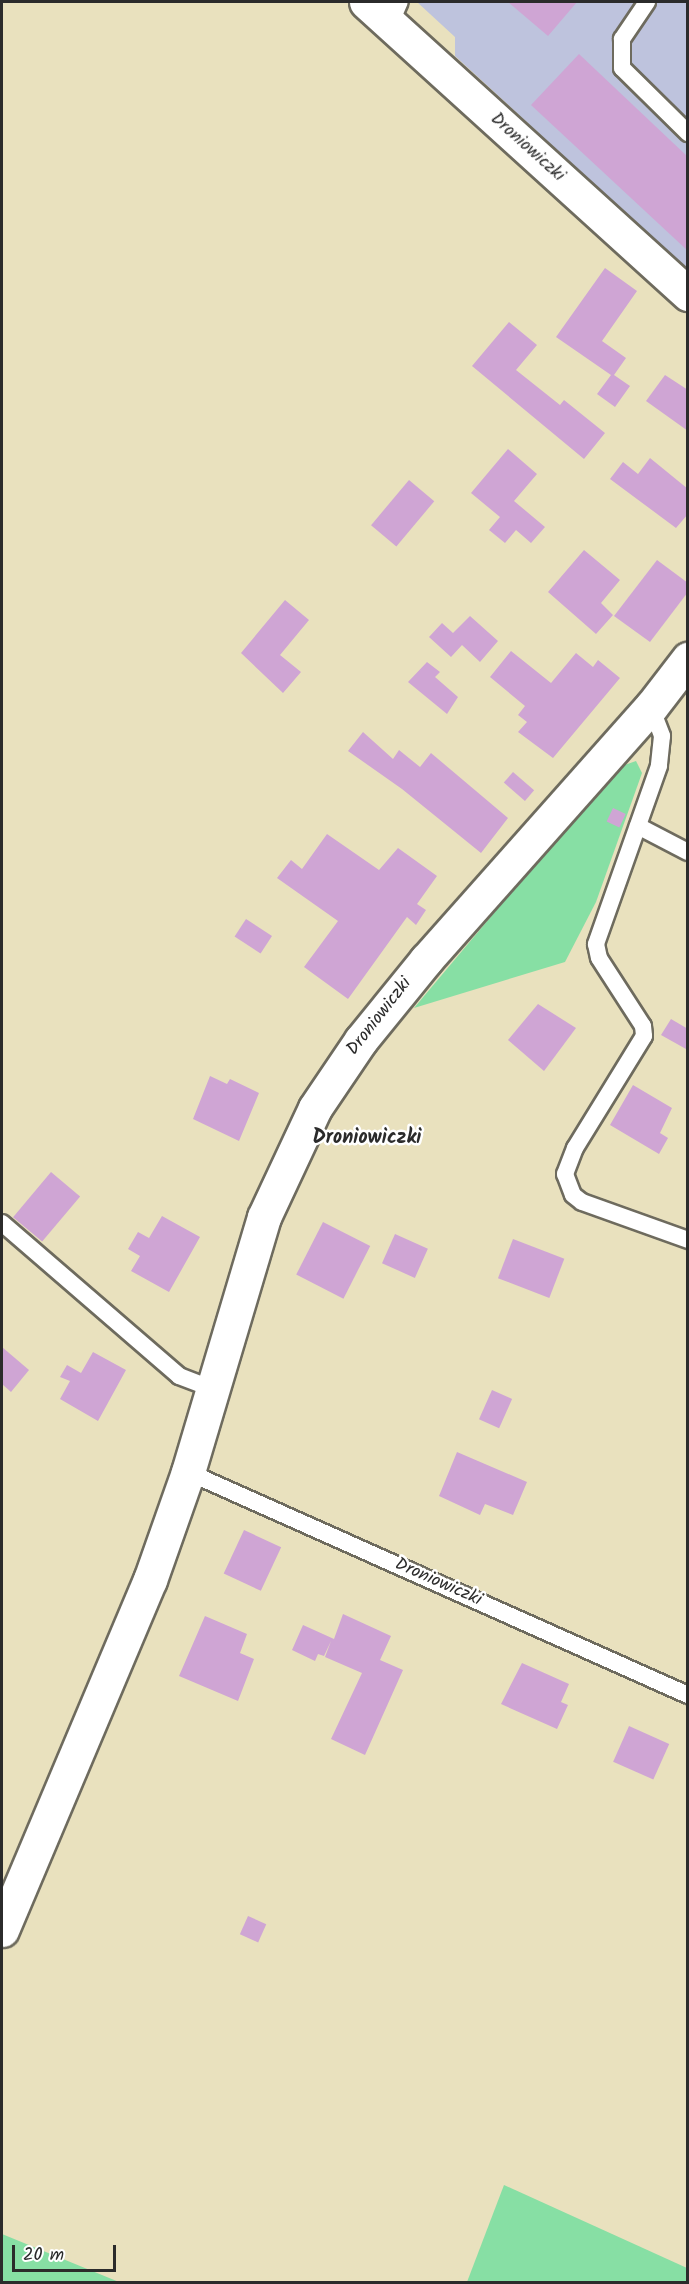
<!DOCTYPE html>
<html>
<head>
<meta charset="utf-8">
<style>
  body { margin:0 }
  #map { position:relative; width:689px; height:2284px; overflow:hidden; background:#e9e1be; font-family:Kalam,sans-serif }
  div>[style] { position:absolute }
  .industrial>* { inset:0; background:#bec3dd }
  .green>* { inset:0; background:#87dfa4 }
  .building>* { inset:0; background:#cfa5d4; transform-origin:0 0 }
  .roads { filter:drop-shadow(2px 0 #6e6b5e) drop-shadow(-2px 0 #6e6b5e) drop-shadow(0 2px #6e6b5e) drop-shadow(0 -2px #6e6b5e) }
  .lane>* { height:16px; margin:-8px; padding:0 8px; transform-origin:8px; border-radius:8px; background:#fff }
  .street>* { height:33px; margin:-16.5px; padding:0 16.5px; transform-origin:16.5px; border-radius:16.5px; background:#fff }
  .secondary>* { height:33px; margin:-16.5px; padding:0 16.5px; transform-origin:16.5px; border-radius:16.5px; background:#fff }
  span { translate:-50% -50%; white-space:nowrap; text-align:center; line-height:1.15; -webkit-text-stroke:5px #fff; paint-order:stroke }
  .street-label { font-size:18px; color:#2b2b2b }
  .neighbourhood-label { font-size:20px; color:#2b2b2b; font-weight:700 }
  .frame { position:absolute; inset:0; border:3px solid #2b2b2b; pointer-events:none }
  .scale { position:absolute; left:12px; top:2245px; width:104px; height:27px; box-sizing:border-box; border:3px solid #2b2b2b; border-top:0; padding-left:8px; font-size:18px; line-height:21px; white-space:nowrap; color:#2b2b2b; -webkit-text-stroke:4px #fff; paint-order:stroke }
</style>
</head>
<body>
<div id="map">
  <div class="industrial">
    <i style="clip-path:polygon(417px 2px,687px 2px,687px 269px,455px 56px,455px 37px)"></i>
  </div>
  <div class="green">
    <i style="clip-path:polygon(636px 761px,642px 773px,596px 902px,565px 962px,414px 1008px,616px 768px)"></i>
    <i style="clip-path:polygon(504px 2185px,687px 2268px,687px 2282px,467px 2282px)"></i>
    <i style="clip-path:polygon(2px 2234px,119px 2282px,2px 2282px)"></i>
  </div>
  <div class="building">
    <i style="clip-path:polygon(508px 2px,577px 2px,548px 36px)"></i>
    <i style="clip-path:polygon(579px 54px,688px 157px,688px 251px,531px 105px)"></i>
    <i style="clip-path:polygon(605px 268px,637px 291px,602px 341px,626px 358px,614px 375px,630px 386px,615px 407px,597px 394px,611px 375px,556px 337px)"></i>
    <i style="clip-path:polygon(509px 322px,537px 345px,516px 370px,560px 405px,564px 400px,605px 433px,584px 459px,472px 366px)"></i>
    <i style="clip-path:polygon(665px 375px,688px 390px,688px 431px,646px 401px)"></i>
    <i style="clip-path:polygon(508px 449px,537px 474px,514px 501px,545px 527px,531px 543px,516px 530px,505px 543px,489px 530px,500px 517px,471px 493px)"></i>
    <i style="clip-path:polygon(650px 458px,688px 489px,688px 514px,676px 528px,610px 479px,623px 462px,638px 474px)"></i>
    <i style="left:409px;top:480px;width:33px;height:59px;rotate:40deg"></i>
    <i style="clip-path:polygon(584px 550px,620px 580px,601px 603px,613px 615px,596px 634px,548px 592px)"></i>
    <i style="clip-path:polygon(657px 560px,688px 583px,688px 592px,650px 642px,614px 616px)"></i>
    <i style="clip-path:polygon(285px 600px,309px 620px,280px 655px,301px 672px,283px 693px,241px 653px)"></i>
    <i style="clip-path:polygon(470px 616px,498px 641px,480px 662px,462px 645px,451px 657px,429px 637px,442px 623px,453px 633px)"></i>
    <i style="clip-path:polygon(511px 651px,551px 683px,576px 653px,593px 667px,598px 660px,620px 678px,553px 758px,518px 732px,527px 722px,518px 715px,525px 706px,490px 677px)"></i>
    <i style="clip-path:polygon(427px 662px,440px 672px,435px 677px,458px 697px,447px 714px,408px 682px)"></i>
    <i style="clip-path:polygon(363px 732px,393px 759px,399px 750px,420px 767px,431px 753px,508px 818px,481px 853px,402px 789px,348px 751px)"></i>
    <i style="left:513px;top:772px;width:28px;height:14px;rotate:41deg"></i>
    <i style="left:613px;top:808px;width:14px;height:15px;rotate:25deg"></i>
    <i style="clip-path:polygon(327px 834px,379px 870px,398px 848px,437px 876px,417px 904px,426px 910px,416px 925px,407px 917px,348px 999px,304px 967px,338px 921px,277px 878px,291px 860px,302px 869px)"></i>
    <i style="left:246px;top:919px;width:31px;height:21px;rotate:33deg"></i>
    <i style="clip-path:polygon(538px 1004px,576px 1028px,544px 1071px,508px 1040px)"></i>
    <i style="clip-path:polygon(671px 1019px,688px 1029px,686px 1049px,661px 1035px)"></i>
    <i style="clip-path:polygon(210px 1076px,227px 1084px,230px 1079px,259px 1093px,239px 1141px,193px 1119px)"></i>
    <i style="clip-path:polygon(633px 1085px,672px 1108px,660px 1133px,668px 1138px,659px 1154px,610px 1125px)"></i>
    <i style="left:51px;top:1172px;width:38px;height:59px;rotate:40deg"></i>
    <i style="clip-path:polygon(162px 1216px,200px 1237px,169px 1292px,131px 1271px,140px 1256px,128px 1249px,138px 1232px,149px 1238px)"></i>
    <i style="left:323px;top:1222px;width:53px;height:59px;rotate:27deg"></i>
    <i style="left:395px;top:1234px;width:36px;height:32px;rotate:24deg"></i>
    <i style="left:513px;top:1239px;width:55px;height:42px;rotate:21deg"></i>
    <i style="clip-path:polygon(2px 1347px,29px 1370px,11px 1392px,2px 1384px)"></i>
    <i style="clip-path:polygon(93px 1352px,126px 1370px,98px 1421px,60px 1399px,70px 1381px,60px 1377px,67px 1365px,81px 1373px)"></i>
    <i style="left:492px;top:1390px;width:22px;height:32px;rotate:24deg"></i>
    <i style="clip-path:polygon(457px 1452px,527px 1482px,513px 1515px,485px 1504px,480px 1515px,439px 1496px)"></i>
    <i style="left:244px;top:1530px;width:41px;height:48px;rotate:25deg"></i>
    <i style="clip-path:polygon(343px 1614px,391px 1636px,380px 1660px,403px 1670px,365px 1755px,331px 1739px,362px 1673px,325px 1657px,331px 1641px,324px 1656px,318px 1654px,315px 1661px,292px 1650px,303px 1625px,334px 1639px)"></i>
    <i style="clip-path:polygon(205px 1616px,247px 1634px,240px 1653px,254px 1659px,238px 1701px,179px 1676px)"></i>
    <i style="clip-path:polygon(522px 1663px,569px 1684px,561px 1702px,568px 1705px,557px 1729px,501px 1704px)"></i>
    <i style="left:629px;top:1726px;width:44px;height:39px;rotate:24deg"></i>
    <i style="left:248px;top:1916px;width:20px;height:20px;rotate:24deg"></i>
  </div>
  <div class="roads">
    <div class="lane">
      <i style="left:647px;top:2px;width:45px;rotate:124deg"></i>
      <i style="left:622px;top:39px;width:29px;rotate:90deg"></i>
      <i style="left:622px;top:68px;width:93px;rotate:44.6deg"></i>
      <i style="left:390px;top:24px;width:24px;rotate:-66deg"></i>
      <i style="left:651px;top:707px;width:31px;rotate:69deg"></i>
      <i style="left:662px;top:736px;width:30px;rotate:96deg"></i>
      <i style="left:659px;top:766px;width:189px;rotate:109.5deg"></i>
      <i style="left:596px;top:944px;width:14px;rotate:78deg"></i>
      <i style="left:599px;top:958px;width:81px;rotate:57.1deg"></i>
      <i style="left:643px;top:1026px;width:10px;rotate:84deg"></i>
      <i style="left:644px;top:1036px;width:132px;rotate:121.6deg"></i>
      <i style="left:575px;top:1148px;width:28px;rotate:111deg"></i>
      <i style="left:565px;top:1174px;width:22px;rotate:69deg"></i>
      <i style="left:573px;top:1195px;width:11px;rotate:38deg"></i>
      <i style="left:582px;top:1202px;width:113px;rotate:19.7deg"></i>
      <i style="left:638px;top:826px;width:56px;rotate:27.5deg"></i>
      <i style="left:2px;top:1223px;width:234px;rotate:40.8deg"></i>
      <i style="left:179px;top:1376px;width:36px;rotate:21deg"></i>
      <i style="left:188px;top:1472px;width:547px;rotate:24.04deg"></i>
    </div>
    <div class="street">
      <i style="left:366px;top:2px;width:435px;rotate:42.2deg"></i>
    </div>
    <div class="secondary">
      <i style="left:2px;top:1930px;width:380px;rotate:-67.1deg"></i>
      <i style="left:150px;top:1580px;width:114px;rotate:-70.6deg"></i>
      <i style="left:188px;top:1472px;width:266px;rotate:-73.4deg"></i>
      <i style="left:264px;top:1217px;width:120px;rotate:-64.9deg"></i>
      <i style="left:315px;top:1108px;width:82px;rotate:-55.9deg"></i>
      <i style="left:361px;top:1040px;width:103px;rotate:-50.9deg"></i>
      <i style="left:426px;top:960px;width:339px;rotate:-48.4deg"></i>
      <i style="left:651px;top:707px;width:61px;rotate:-52.4deg"></i>
    </div>
  </div>
  <div class="street-label">
    <span style="left:527px;top:148px;rotate:42deg">Droniowiczki</span>
    <span style="left:380px;top:1017px;rotate:-52deg">Droniowiczki</span>
    <span style="left:438px;top:1583px;rotate:24deg">Droniowiczki</span>
  </div>
  <div class="neighbourhood-label">
    <span style="left:367px;top:1138px">Droniowiczki</span>
  </div>
  <div class="frame"></div>
  <div class="scale">20 m</div>
</div>
</body>
</html>
